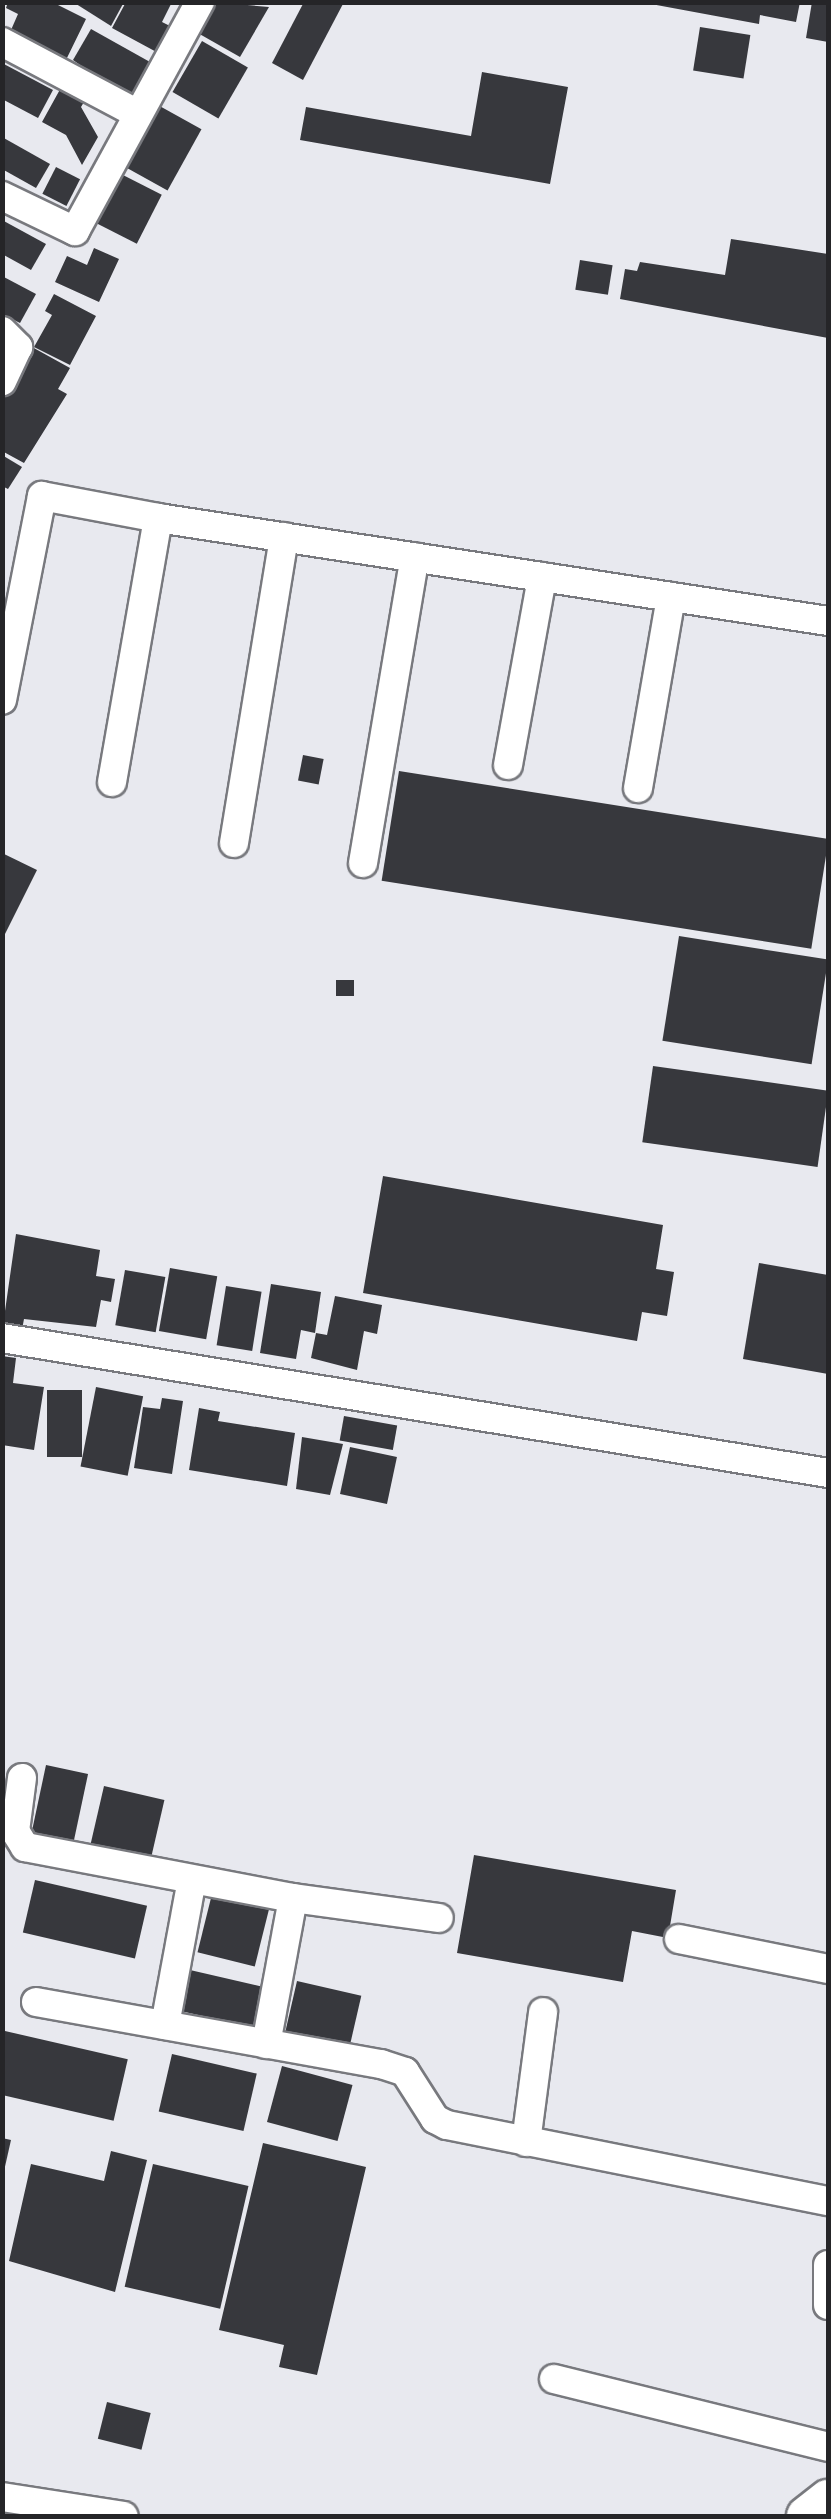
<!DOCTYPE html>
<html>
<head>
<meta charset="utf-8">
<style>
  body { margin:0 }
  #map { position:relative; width:831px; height:2519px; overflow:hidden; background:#e8e9ef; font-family:"Open Sans",sans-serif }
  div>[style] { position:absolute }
  .building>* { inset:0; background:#37383d; transform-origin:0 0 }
  .roads { filter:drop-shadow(2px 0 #78797e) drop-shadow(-2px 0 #78797e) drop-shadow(0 2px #78797e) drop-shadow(0 -2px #78797e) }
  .minor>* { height:28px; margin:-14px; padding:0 14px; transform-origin:14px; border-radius:14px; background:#fff }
  .secondary>* { height:38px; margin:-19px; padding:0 19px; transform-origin:19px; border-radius:19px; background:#fff }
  span { translate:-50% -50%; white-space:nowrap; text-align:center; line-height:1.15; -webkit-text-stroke:10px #f6f7fc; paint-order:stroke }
  .frame { position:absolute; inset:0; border:5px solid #252528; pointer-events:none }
</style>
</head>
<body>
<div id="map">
  <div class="building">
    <i style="clip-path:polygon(8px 2px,52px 2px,86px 19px,64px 64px,11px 30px,18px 14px,6px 8px)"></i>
    <i style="clip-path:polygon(73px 2px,124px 2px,111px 26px)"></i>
    <i style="clip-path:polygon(126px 2px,172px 2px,162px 22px,176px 29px,162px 55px,112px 28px)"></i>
    <i style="clip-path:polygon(213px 2px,269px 7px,240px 57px,196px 32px)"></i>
    <i style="clip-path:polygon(304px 2px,344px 2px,303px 80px,272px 63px)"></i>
    <i style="clip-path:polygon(800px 2px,796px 22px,760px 15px,759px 24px,651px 4px)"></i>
    <i style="clip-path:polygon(812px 2px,828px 2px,828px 42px,806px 38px)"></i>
    <i style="left:700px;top:27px;width:51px;height:44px;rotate:9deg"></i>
    <i style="clip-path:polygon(91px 29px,150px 62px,129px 100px,73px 60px)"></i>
    <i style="left:202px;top:41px;width:53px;height:59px;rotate:30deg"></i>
    <i style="clip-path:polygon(2px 63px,53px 90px,38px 118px,2px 99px)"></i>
    <i style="clip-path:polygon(482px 72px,568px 87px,550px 184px,300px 140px,306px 107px,471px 136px)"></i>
    <i style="clip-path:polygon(63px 84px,87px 97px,81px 107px,98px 137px,82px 165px,66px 135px,42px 122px)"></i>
    <i style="left:156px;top:104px;width:52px;height:70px;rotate:29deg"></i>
    <i style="clip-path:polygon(2px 137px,50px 164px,36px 188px,2px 169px)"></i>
    <i style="left:56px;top:167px;width:27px;height:30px;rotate:27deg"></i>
    <i style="left:119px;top:173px;width:48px;height:55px;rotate:27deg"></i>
    <i style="clip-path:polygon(2px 220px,46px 244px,31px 270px,2px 254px)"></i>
    <i style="clip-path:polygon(731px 239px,828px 254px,828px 338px,620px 299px,625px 269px,637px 271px,640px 262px,725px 275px)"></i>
    <i style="clip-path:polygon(94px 248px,119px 259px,99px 302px,55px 282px,67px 256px,87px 265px)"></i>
    <i style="left:580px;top:260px;width:33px;height:30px;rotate:9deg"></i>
    <i style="clip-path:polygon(2px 276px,36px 294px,20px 323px,2px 314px)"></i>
    <i style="clip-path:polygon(54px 294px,96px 316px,70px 365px,34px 347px,52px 315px,45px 311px)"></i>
    <i style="clip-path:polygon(32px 347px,70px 368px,58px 389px,67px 394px,24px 463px,2px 451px,2px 400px)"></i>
    <i style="clip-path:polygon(2px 455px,22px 467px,8px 489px,2px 486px)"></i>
    <i style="left:303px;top:755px;width:21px;height:26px;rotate:11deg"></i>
    <i style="left:399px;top:771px;width:435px;height:111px;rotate:9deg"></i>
    <i style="clip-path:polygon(2px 853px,37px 870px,2px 940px)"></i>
    <i style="left:679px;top:936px;width:151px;height:106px;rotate:9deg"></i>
    <i style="left:336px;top:980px;width:18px;height:16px"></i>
    <i style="left:653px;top:1066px;width:177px;height:77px;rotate:8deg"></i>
    <i style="clip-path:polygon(383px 1176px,663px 1225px,656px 1269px,674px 1272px,667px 1316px,642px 1312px,637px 1341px,363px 1293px)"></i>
    <i style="clip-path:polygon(16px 1234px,100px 1250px,96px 1276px,115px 1279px,111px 1302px,101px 1300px,96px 1327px,24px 1319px,21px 1335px,2px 1332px)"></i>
    <i style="clip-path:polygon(759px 1263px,828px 1275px,828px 1374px,743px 1359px)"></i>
    <i style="left:170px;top:1268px;width:48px;height:64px;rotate:10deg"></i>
    <i style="left:125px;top:1270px;width:41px;height:56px;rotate:10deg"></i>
    <i style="clip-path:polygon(271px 1284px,321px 1292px,315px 1333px,301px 1330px,296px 1359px,260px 1353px)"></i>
    <i style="left:226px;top:1286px;width:36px;height:60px;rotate:9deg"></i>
    <i style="clip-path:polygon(335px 1296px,382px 1305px,377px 1334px,364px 1331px,357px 1370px,311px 1358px,316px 1333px,327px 1335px)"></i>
    <i style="clip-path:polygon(2px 1356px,16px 1358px,13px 1383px,44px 1387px,34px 1450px,2px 1445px)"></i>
    <i style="left:96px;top:1387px;width:48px;height:81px;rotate:11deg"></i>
    <i style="left:47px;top:1390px;width:35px;height:67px"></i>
    <i style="clip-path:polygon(162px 1398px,183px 1401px,172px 1474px,134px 1468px,143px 1407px,160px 1409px)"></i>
    <i style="clip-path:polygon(199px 1408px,220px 1412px,218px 1421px,295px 1433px,287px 1486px,189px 1470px)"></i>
    <i style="left:344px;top:1416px;width:54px;height:25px;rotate:10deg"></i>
    <i style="clip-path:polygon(302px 1437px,343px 1444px,330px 1495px,296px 1489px)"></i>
    <i style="left:350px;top:1447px;width:48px;height:48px;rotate:12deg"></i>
    <i style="left:46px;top:1765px;width:43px;height:77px;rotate:12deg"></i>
    <i style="left:104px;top:1786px;width:62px;height:68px;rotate:13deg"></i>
    <i style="clip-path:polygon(474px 1855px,676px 1890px,668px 1938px,632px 1931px,623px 1982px,457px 1953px)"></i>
    <i style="left:35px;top:1880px;width:115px;height:54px;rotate:13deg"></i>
    <i style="left:212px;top:1894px;width:59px;height:60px;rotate:14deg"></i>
    <i style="left:190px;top:1970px;width:82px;height:42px;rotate:13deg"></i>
    <i style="left:297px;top:1981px;width:66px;height:53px;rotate:13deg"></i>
    <i style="left:5px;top:2031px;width:126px;height:63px;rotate:13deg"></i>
    <i style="left:172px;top:2054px;width:87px;height:59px;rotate:13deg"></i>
    <i style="left:282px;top:2066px;width:73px;height:58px;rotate:15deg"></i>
    <i style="clip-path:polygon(2px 2138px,11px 2140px,4px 2171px,2px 2170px)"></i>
    <i style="clip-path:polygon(263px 2143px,366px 2167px,317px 2375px,279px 2367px,284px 2345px,219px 2330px)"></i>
    <i style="clip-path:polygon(111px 2151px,147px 2160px,115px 2292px,9px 2261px,31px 2164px,104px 2181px)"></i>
    <i style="left:153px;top:2164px;width:98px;height:126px;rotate:13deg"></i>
    <i style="left:107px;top:2402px;width:45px;height:38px;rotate:14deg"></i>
  </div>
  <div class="roads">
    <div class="minor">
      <i style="left:2px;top:42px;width:154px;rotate:27.9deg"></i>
      <i style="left:2px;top:196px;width:81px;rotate:25.6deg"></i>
      <i style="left:75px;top:231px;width:261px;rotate:-61.4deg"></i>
      <i style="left:2px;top:331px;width:23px;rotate:45deg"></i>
      <i style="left:18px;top:347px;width:38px;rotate:115deg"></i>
      <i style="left:2px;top:700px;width:208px;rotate:-78.9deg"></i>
      <i style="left:42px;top:496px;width:118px;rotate:10.7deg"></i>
      <i style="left:508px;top:765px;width:191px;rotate:-79.7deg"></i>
      <i style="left:112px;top:782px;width:268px;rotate:-80.1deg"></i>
      <i style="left:158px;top:518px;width:678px;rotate:8.74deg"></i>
      <i style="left:638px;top:788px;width:194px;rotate:-80.2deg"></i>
      <i style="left:234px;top:843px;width:310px;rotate:-80.7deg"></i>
      <i style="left:363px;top:863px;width:310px;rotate:-80.4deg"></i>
      <i style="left:2px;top:1338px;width:837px;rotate:9.28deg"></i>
      <i style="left:22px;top:1778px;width:53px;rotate:97.5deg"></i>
      <i style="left:15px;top:1831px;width:19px;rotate:58deg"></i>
      <i style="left:25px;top:1847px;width:273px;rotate:10.8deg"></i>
      <i style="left:293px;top:1898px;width:147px;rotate:7.8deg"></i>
      <i style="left:679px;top:1939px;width:152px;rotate:11.4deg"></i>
      <i style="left:36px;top:2002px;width:351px;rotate:10.2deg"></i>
      <i style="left:381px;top:2064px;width:25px;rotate:18deg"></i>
      <i style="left:405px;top:2072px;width:56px;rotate:57.4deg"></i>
      <i style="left:435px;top:2119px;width:13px;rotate:27deg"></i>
      <i style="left:447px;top:2125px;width:389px;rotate:11.3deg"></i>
      <i style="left:165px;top:2025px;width:148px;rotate:-79.5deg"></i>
      <i style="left:266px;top:2044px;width:148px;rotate:-79.5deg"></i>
      <i style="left:526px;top:2142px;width:131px;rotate:-82.5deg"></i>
      <i style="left:828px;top:2265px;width:40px;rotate:90deg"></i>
      <i style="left:554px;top:2379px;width:282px;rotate:13.9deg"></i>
      <i style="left:2px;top:2497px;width:123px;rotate:8.9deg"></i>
    </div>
    <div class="secondary">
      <i style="left:806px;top:2516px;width:28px;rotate:-38deg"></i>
    </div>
  </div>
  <div class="frame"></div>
</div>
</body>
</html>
